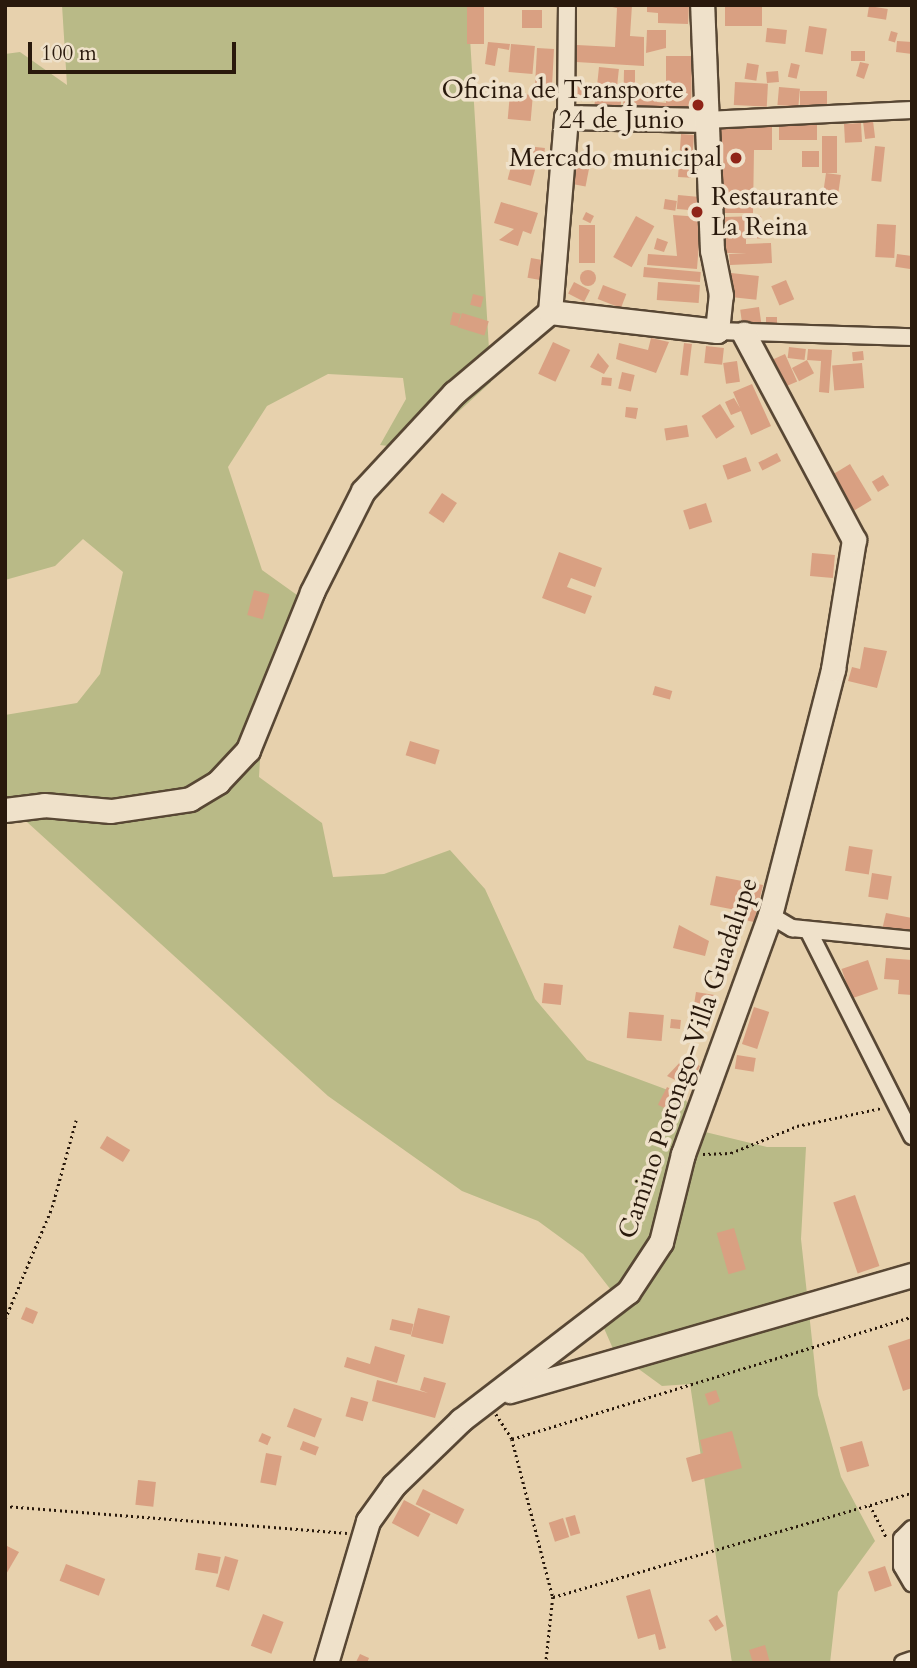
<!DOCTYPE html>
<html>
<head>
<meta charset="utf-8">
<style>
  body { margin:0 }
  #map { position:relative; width:917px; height:1668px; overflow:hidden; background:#e7d1ad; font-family:Cardo,serif }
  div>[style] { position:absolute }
  .green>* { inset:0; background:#b9ba87 }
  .building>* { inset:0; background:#d9a082; transform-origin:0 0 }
  .round { border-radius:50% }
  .path>* { height:2.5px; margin-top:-1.25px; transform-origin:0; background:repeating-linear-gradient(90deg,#29190c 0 2px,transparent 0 5.5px) }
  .roads { filter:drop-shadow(2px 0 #584734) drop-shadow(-2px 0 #584734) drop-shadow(0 2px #584734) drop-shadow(0 -2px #584734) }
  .street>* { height:16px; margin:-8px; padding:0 8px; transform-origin:8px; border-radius:8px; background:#efe1ca }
  .secondary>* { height:23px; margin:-11.5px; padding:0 11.5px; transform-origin:11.5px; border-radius:11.5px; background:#efe1ca }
  .dots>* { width:19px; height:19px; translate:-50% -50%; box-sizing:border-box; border:4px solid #efe1ca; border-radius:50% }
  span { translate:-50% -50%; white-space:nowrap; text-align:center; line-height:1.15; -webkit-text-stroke:7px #efe1ca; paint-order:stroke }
  .poi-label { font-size:26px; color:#29190c }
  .right { translate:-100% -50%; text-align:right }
  .left { translate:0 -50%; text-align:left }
  .street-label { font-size:26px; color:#29190c }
  .frame { position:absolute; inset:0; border:7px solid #29190c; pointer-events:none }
  .scale { position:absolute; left:28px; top:42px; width:208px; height:32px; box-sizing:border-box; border:4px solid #29190c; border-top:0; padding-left:9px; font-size:21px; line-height:24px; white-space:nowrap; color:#29190c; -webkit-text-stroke:5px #efe1ca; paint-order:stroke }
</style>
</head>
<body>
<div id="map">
  <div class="green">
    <i style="clip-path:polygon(62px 5px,468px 5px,491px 382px,422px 445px,396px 447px,380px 445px,406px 399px,403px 378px,328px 374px,267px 406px,228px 467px,262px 570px,304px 600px,264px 690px,259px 777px,322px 823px,333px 877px,384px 874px,450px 850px,485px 889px,535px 999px,587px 1060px,684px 1096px,701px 1131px,767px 1147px,806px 1147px,801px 1239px,818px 1395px,841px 1477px,875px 1541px,838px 1592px,830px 1663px,732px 1663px,690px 1384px,662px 1386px,614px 1351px,603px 1326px,618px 1299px,583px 1254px,538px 1221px,462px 1191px,328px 1096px,5px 802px,5px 715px,77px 703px,100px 674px,123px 572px,83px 539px,55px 566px,5px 580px,5px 54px,20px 52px,67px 85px)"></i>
  </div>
  <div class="building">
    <i style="left:467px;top:5px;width:17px;height:39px"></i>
    <i style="clip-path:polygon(603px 5px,632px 5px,630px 36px,644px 37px,644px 66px,576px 62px,577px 45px,615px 47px,617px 8px)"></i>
    <i style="clip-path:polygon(647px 5px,689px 5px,688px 24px,658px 23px,658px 13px,647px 12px)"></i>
    <i style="left:725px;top:5px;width:37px;height:21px"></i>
    <i style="left:869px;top:6px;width:19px;height:11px;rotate:9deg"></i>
    <i style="left:522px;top:10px;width:20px;height:18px"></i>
    <i style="left:809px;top:26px;width:18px;height:26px;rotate:9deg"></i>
    <i style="left:767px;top:28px;width:20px;height:14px;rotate:6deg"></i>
    <i style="clip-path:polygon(647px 30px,666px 30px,666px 48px,646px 53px)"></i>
    <i style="left:891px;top:31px;width:7px;height:10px;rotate:16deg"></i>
    <i style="clip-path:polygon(897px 41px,912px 42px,912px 54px,896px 52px)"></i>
    <i style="clip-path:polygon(488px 42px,510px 44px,509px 50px,498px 48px,495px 66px,485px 64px)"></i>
    <i style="left:511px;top:44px;width:24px;height:28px;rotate:5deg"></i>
    <i style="left:537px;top:48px;width:17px;height:37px;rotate:3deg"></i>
    <i style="left:851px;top:51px;width:14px;height:10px"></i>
    <i style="clip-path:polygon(666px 56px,692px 56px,691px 117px,623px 116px,624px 70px,635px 70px,635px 92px,657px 92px,657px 102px,666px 103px)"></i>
    <i style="clip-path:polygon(860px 62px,869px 64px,864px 79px,856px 76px)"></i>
    <i style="left:747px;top:63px;width:12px;height:16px;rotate:9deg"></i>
    <i style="left:791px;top:63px;width:9px;height:14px;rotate:13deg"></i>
    <i style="left:599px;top:67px;width:20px;height:17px;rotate:6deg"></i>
    <i style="left:778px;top:71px;width:11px;height:12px;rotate:85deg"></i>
    <i style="left:735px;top:82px;width:33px;height:23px;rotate:3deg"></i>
    <i style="clip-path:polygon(577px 86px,622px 88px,620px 116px,594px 115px,595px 97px,576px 96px)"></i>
    <i style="left:779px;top:87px;width:21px;height:18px;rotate:5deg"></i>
    <i style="left:827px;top:91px;width:15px;height:27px;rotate:90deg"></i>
    <i style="left:510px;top:93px;width:23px;height:26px;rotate:5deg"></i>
    <i style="left:873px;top:121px;width:17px;height:10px;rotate:83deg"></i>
    <i style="left:861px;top:123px;width:19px;height:17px;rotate:87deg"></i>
    <i style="clip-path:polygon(717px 125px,772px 126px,772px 150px,754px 150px,753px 213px,716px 213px)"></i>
    <i style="left:817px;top:125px;width:15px;height:38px;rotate:90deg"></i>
    <i style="left:681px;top:134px;width:13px;height:43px;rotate:4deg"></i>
    <i style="left:822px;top:136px;width:15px;height:37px"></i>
    <i style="left:526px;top:146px;width:19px;height:12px;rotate:6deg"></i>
    <i style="left:875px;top:146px;width:10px;height:35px;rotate:6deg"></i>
    <i style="left:802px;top:151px;width:17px;height:16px"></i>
    <i style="left:575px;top:157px;width:16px;height:27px;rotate:11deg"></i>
    <i style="left:512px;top:163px;width:24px;height:17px;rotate:15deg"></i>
    <i style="left:826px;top:173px;width:15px;height:29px;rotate:8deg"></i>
    <i style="left:678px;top:195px;width:22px;height:14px;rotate:5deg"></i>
    <i style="left:665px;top:199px;width:12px;height:10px;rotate:9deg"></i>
    <i style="clip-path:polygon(501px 202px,538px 213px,531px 234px,523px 231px,518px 246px,499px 240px,514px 229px,494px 223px)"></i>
    <i style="left:586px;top:212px;width:9px;height:8px;rotate:27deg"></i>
    <i style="clip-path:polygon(673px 215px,701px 217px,697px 269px,647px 265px,648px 254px,677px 256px)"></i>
    <i style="left:636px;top:216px;width:21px;height:47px;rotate:29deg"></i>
    <i style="clip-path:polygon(761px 216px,762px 224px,771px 224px,771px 238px,746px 239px,746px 244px,771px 243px,772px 263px,730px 265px,729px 254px,747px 253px,726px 253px,725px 217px)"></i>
    <i style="left:877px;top:224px;width:19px;height:33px;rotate:3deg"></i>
    <i style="left:579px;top:225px;width:16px;height:38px"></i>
    <i style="clip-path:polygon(657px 238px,668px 242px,664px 252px,654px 249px)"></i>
    <i style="left:897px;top:254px;width:15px;height:13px;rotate:8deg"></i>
    <i style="left:531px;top:258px;width:17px;height:20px;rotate:10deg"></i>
    <i style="left:644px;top:267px;width:57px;height:10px;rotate:5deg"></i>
    <i class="round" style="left:580px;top:270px;width:16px;height:16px"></i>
    <i style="left:731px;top:273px;width:28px;height:24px;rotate:6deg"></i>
    <i style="left:786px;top:280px;width:21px;height:16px;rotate:67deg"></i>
    <i style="left:574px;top:282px;width:18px;height:13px;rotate:27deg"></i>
    <i style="left:658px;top:282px;width:42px;height:18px;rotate:4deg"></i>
    <i style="left:603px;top:285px;width:25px;height:15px;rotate:21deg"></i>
    <i style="left:473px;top:294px;width:11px;height:11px;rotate:15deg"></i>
    <i style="left:759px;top:307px;width:21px;height:19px;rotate:82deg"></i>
    <i style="left:453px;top:312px;width:8px;height:13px;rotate:14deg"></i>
    <i style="left:462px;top:313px;width:28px;height:15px;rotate:17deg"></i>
    <i style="left:766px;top:317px;width:11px;height:8px"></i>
    <i style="clip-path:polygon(651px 338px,669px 342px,656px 373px,616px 359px,619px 343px,648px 350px)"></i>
    <i style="left:553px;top:342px;width:19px;height:35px;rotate:25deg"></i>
    <i style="left:684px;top:343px;width:8px;height:32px;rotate:7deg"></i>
    <i style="left:706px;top:346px;width:18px;height:17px;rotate:6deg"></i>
    <i style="left:789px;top:347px;width:17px;height:11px;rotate:7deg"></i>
    <i style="clip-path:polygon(808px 349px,832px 350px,829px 393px,819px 392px,821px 361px,807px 360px)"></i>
    <i style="left:863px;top:351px;width:9px;height:11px;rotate:84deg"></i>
    <i style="clip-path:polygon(598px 353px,609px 366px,604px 374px,590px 367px)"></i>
    <i style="left:785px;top:354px;width:30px;height:17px;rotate:66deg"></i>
    <i style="left:807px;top:360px;width:15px;height:17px;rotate:62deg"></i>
    <i style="left:737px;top:361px;width:21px;height:14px;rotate:82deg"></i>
    <i style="left:862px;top:363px;width:25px;height:30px;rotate:85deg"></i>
    <i style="left:622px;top:372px;width:13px;height:17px;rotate:13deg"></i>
    <i style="left:602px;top:377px;width:10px;height:8px;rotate:6deg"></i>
    <i style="clip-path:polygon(752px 384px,771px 426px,751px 435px,741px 411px,731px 415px,725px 402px,734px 398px,740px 408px,733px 392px)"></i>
    <i style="left:720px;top:404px;width:27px;height:22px;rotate:57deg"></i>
    <i style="clip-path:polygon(626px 407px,638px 408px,636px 419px,625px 417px)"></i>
    <i style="left:687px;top:425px;width:12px;height:23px;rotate:81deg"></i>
    <i style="left:777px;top:453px;width:9px;height:21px;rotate:63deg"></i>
    <i style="left:746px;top:457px;width:15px;height:25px;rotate:70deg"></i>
    <i style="left:850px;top:464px;width:42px;height:25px;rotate:59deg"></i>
    <i style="left:883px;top:475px;width:12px;height:13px;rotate:59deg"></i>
    <i style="left:442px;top:493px;width:18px;height:24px;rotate:34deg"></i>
    <i style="left:706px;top:503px;width:20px;height:24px;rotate:72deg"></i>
    <i style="clip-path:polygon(559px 552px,602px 568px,595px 587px,571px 578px,567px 587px,592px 596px,585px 614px,542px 598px)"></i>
    <i style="left:812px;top:553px;width:23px;height:23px;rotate:5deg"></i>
    <i style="left:254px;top:590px;width:16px;height:26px;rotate:15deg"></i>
    <i style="clip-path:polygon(864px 647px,887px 651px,877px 688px,848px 681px,852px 667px,860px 669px)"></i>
    <i style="left:655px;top:686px;width:18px;height:9px;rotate:16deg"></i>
    <i style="left:410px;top:741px;width:31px;height:15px;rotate:17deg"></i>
    <i style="left:849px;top:846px;width:24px;height:25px;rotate:9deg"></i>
    <i style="left:872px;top:873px;width:20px;height:24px;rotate:9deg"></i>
    <i style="clip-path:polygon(716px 876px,763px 885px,754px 922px,740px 919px,741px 911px,710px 905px)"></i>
    <i style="clip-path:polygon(886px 913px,912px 918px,912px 936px,882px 930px)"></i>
    <i style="clip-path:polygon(679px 925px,709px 941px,705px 956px,673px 948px)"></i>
    <i style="clip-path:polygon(886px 958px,912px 960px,912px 995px,898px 994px,899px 980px,884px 979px)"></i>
    <i style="left:868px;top:960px;width:31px;height:28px;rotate:71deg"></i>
    <i style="left:544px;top:983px;width:19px;height:20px;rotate:6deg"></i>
    <i style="left:696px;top:992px;width:19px;height:25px;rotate:9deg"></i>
    <i style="left:754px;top:1007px;width:16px;height:39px;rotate:18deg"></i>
    <i style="left:629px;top:1012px;width:35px;height:26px;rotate:5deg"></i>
    <i style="left:671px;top:1019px;width:10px;height:9px;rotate:6deg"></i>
    <i style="left:737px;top:1055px;width:19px;height:14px;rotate:9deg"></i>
    <i style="clip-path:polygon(684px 1058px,700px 1066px,690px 1087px,667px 1076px)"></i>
    <i style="left:667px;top:1087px;width:11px;height:20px;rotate:27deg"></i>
    <i style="left:107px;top:1136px;width:27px;height:14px;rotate:31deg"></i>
    <i style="left:855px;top:1195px;width:75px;height:23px;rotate:71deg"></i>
    <i style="left:734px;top:1228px;width:43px;height:18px;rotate:74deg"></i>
    <i style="left:26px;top:1307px;width:13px;height:13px;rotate:23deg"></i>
    <i style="left:418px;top:1308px;width:33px;height:29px;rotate:14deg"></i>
    <i style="left:392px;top:1319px;width:22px;height:11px;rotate:13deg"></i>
    <i style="clip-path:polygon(912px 1338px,912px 1388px,903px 1391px,888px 1346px)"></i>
    <i style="clip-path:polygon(375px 1346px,405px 1355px,397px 1383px,344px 1367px,347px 1357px,370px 1364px)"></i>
    <i style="clip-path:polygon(424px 1377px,446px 1383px,435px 1418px,372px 1401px,377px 1380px,428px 1393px,420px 1390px)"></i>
    <i style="left:716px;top:1390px;width:12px;height:12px;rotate:70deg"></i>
    <i style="left:351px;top:1397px;width:18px;height:20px;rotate:16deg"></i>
    <i style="left:294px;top:1408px;width:30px;height:20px;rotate:21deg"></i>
    <i style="clip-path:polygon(732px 1431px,742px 1468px,692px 1482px,686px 1458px,703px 1453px,700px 1440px)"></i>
    <i style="left:262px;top:1433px;width:10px;height:9px;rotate:24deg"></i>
    <i style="left:303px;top:1441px;width:17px;height:9px;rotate:21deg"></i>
    <i style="left:862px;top:1441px;width:26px;height:23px;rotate:74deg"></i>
    <i style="left:266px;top:1453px;width:16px;height:30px;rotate:11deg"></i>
    <i style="left:138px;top:1480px;width:18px;height:25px;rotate:6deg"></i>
    <i style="left:423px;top:1489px;width:46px;height:17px;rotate:26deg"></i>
    <i style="left:404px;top:1500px;width:30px;height:26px;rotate:28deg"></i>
    <i style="left:575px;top:1515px;width:19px;height:10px;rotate:74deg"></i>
    <i style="left:563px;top:1518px;width:20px;height:15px;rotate:72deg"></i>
    <i style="clip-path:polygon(5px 1545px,19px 1552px,5px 1576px)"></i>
    <i style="left:198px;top:1553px;width:23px;height:17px;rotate:10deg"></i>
    <i style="left:225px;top:1556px;width:14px;height:32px;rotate:17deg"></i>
    <i style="left:66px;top:1564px;width:42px;height:18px;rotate:21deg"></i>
    <i style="left:885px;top:1566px;width:21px;height:18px;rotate:71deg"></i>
    <i style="clip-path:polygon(650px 1589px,666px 1648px,659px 1650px,655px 1634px,638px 1639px,626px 1596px)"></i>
    <i style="left:263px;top:1614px;width:22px;height:34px;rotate:21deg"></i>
    <i style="left:717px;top:1615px;width:13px;height:10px;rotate:58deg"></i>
    <i style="clip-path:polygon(765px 1645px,770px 1663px,753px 1663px,749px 1650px)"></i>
    <i style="clip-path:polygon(360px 1654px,369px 1658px,367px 1663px,356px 1662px)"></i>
  </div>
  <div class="path">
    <i style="left:703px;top:1154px;width:28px;rotate:-2deg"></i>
    <i style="left:731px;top:1153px;width:71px;rotate:-22.2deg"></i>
    <i style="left:797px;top:1126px;width:87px;rotate:-12deg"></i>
    <i style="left:5px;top:1319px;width:121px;rotate:-67.2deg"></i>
    <i style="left:52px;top:1207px;width:90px;rotate:-74.6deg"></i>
    <i style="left:496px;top:1414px;width:30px;rotate:57deg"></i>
    <i style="left:512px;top:1439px;width:163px;rotate:75.5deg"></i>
    <i style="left:553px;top:1597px;width:66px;rotate:96.1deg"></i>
    <i style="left:512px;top:1439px;width:418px;rotate:-17deg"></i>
    <i style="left:870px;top:1505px;width:37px;rotate:63deg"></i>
    <i style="left:5px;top:1506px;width:343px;rotate:4.5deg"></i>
    <i style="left:553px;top:1597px;width:374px;rotate:-16.2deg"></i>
  </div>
  <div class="roads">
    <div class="street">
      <i style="left:566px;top:117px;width:112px;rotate:-89.5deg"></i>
      <i style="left:706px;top:120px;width:206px;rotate:-2.8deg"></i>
      <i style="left:717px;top:331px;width:195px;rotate:1.8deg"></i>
      <i style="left:770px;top:915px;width:26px;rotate:31deg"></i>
      <i style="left:792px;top:928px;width:121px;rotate:5.7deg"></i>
      <i style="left:808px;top:930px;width:231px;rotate:63.2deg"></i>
      <i style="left:912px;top:1529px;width:14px;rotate:135deg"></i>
      <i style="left:902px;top:1539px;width:27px;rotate:90deg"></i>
      <i style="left:902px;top:1566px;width:20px;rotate:60deg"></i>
      <i style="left:903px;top:1663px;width:9px;rotate:-18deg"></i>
    </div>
    <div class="secondary">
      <i style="left:550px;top:312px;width:196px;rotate:-85.3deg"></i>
      <i style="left:566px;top:117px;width:140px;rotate:1.2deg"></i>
      <i style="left:5px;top:810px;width:39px;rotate:-7deg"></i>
      <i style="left:44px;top:805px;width:67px;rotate:5.1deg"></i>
      <i style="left:111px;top:811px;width:80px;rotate:-8.6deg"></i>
      <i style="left:190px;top:799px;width:33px;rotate:-31deg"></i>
      <i style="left:218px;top:782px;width:44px;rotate:-46.8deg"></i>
      <i style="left:248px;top:750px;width:170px;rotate:-67.9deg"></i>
      <i style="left:312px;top:592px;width:113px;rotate:-63.2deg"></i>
      <i style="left:363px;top:491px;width:134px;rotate:-47.1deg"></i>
      <i style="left:454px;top:393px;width:126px;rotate:-40.2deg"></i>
      <i style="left:550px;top:312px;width:168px;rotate:6.5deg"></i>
      <i style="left:717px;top:331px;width:36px;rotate:-84deg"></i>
      <i style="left:721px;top:295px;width:46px;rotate:-101.3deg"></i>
      <i style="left:712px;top:250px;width:245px;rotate:-92.3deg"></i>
      <i style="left:510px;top:1391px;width:418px;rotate:-16.1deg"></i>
      <i style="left:326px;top:1663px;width:148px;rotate:-73.5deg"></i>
      <i style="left:368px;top:1521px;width:44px;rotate:-54.2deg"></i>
      <i style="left:394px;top:1485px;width:93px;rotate:-44.1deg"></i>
      <i style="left:461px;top:1420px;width:210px;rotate:-37.5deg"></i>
      <i style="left:628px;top:1292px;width:60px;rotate:-56.6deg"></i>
      <i style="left:661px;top:1242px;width:91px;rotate:-76deg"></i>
      <i style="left:683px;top:1154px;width:254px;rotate:-70deg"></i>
      <i style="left:770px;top:915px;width:254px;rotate:-75.6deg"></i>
      <i style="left:833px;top:669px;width:131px;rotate:-80.8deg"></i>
      <i style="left:854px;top:540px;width:234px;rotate:-118.1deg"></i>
    </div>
  </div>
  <div class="dots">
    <i style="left:698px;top:105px;background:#8f2418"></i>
    <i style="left:736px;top:158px;background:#8f2418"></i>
    <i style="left:697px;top:212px;background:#8f2418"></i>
  </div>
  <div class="poi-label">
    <span class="right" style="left:684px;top:105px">Oficina de Transporte<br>24 de Junio</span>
    <span class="right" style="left:722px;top:158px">Mercado municipal</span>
    <span class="left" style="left:711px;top:212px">Restaurante<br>La Reina</span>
  </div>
  <div class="street-label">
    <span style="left:688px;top:1058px;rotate:-71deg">Camino Porongo-Villa Guadalupe</span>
  </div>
  <div class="frame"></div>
  <div class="scale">100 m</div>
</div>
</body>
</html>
